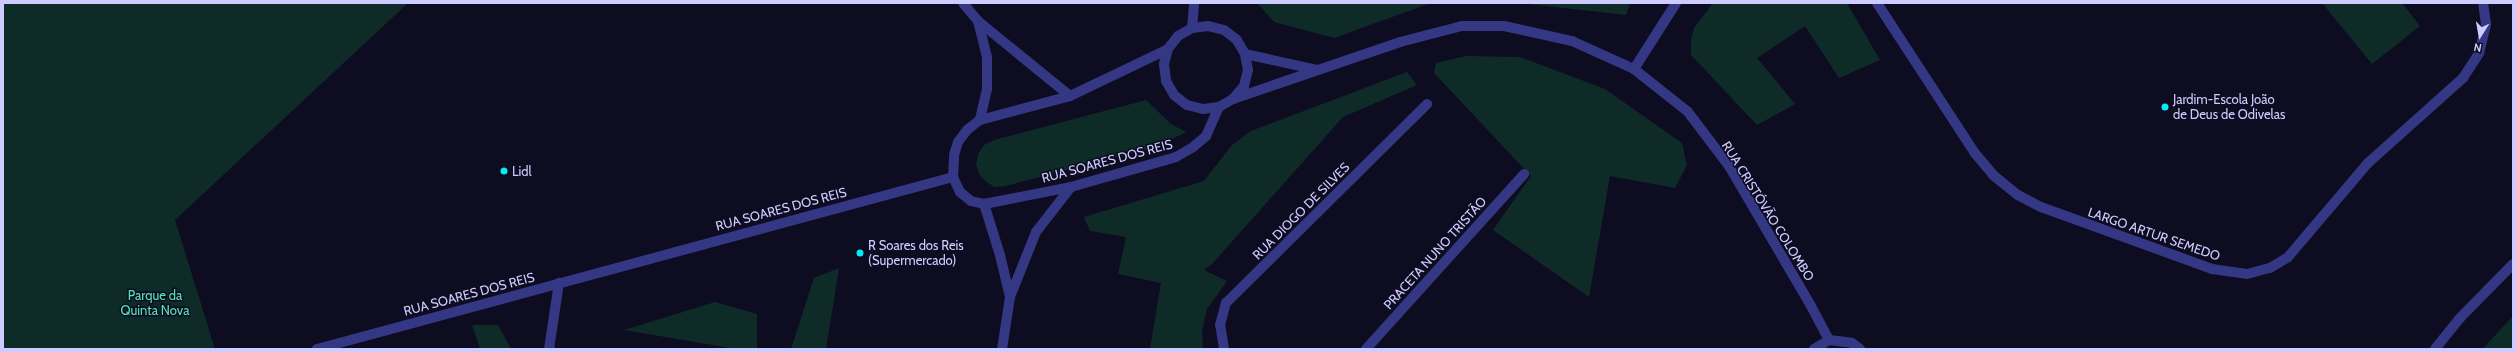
<!DOCTYPE html>
<html>
<head>
<meta charset="utf-8">
<style>
  body { margin:0 }
  #map { position:relative; width:2516px; height:352px; overflow:hidden; background:#0e0c21; font-family:Cabin,sans-serif }
  div>[style] { position:absolute }
  .green>* { inset:0; background:#0f2b28 }
  .minor>* { height:10px; margin:-5px; padding:0 5px; transform-origin:5px; border-radius:5px; background:#343783 }
  .dots>* { width:11px; height:11px; translate:-50% -50%; box-sizing:border-box; border:2px solid #0e0c21; border-radius:50% }
  span { translate:-50% -50%; white-space:nowrap; text-align:center; line-height:1.15; -webkit-text-stroke:3px #0e0c21; paint-order:stroke }
  .poi-label { font-size:13px; color:#ceccff }
  .left { translate:0 -50%; text-align:left }
  .street-label { font-size:13px; color:#ceccff }
  .park-label { font-size:13px; color:#52e5b6 }
  .frame { position:absolute; inset:0; border:4px solid #ceccff; pointer-events:none }
  .north { position:absolute; left:2460px; top:16px; width:40px; height:40px; -webkit-text-stroke:3px #0e0c21; paint-order:stroke; rotate:191deg; font-size:11px; font-weight:700; line-height:16px; text-align:center; color:#ceccff }
  .north::after { content:''; display:block; margin:auto; width:14px; height:18px; background:#ceccff; clip-path:polygon(50% 0,100% 100%,50% 72%,0 100%) }
</style>
</head>
<body>
<div id="map">
  <div class="green">
    <i style="clip-path:polygon(3px 3px,408px 3px,175px 220px,215px 349px,3px 349px)"></i>
    <i style="clip-path:polygon(1257px 3px,1431px 3px,1334px 38px,1274px 22px)"></i>
    <i style="clip-path:polygon(1520px 3px,1630px 3px,1626px 15px)"></i>
    <i style="clip-path:polygon(1713px 3px,1847px 3px,1880px 60px,1839px 78px,1805px 26px,1757px 58px,1795px 104px,1757px 125px,1691px 55px,1691px 39px,1694px 28px)"></i>
    <i style="clip-path:polygon(2322px 3px,2402px 3px,2420px 26px,2372px 64px)"></i>
    <i style="clip-path:polygon(1466px 56px,1520px 57px,1605px 89px,1682px 143px,1687px 165px,1675px 188px,1610px 176px,1589px 297px,1493px 230px,1531px 176px,1434px 73px,1436px 63px)"></i>
    <i style="clip-path:polygon(1407px 72px,1417px 85px,1343px 117px,1212px 264px,1204px 270px,1227px 281px,1207px 309px,1202px 331px,1203px 349px,1150px 349px,1161px 283px,1118px 274px,1126px 237px,1090px 231px,1084px 217px,1204px 181px,1232px 145px,1251px 131px)"></i>
    <i style="clip-path:polygon(1146px 100px,1171px 124px,1186px 132px,1158px 146px,1006px 186px,995px 187px,986px 182px,979px 174px,976px 164px,978px 154px,984px 145px,994px 140px)"></i>
    <i style="clip-path:polygon(839px 268px,826px 349px,791px 349px,814px 278px)"></i>
    <i style="clip-path:polygon(715px 302px,757px 314px,757px 349px,736px 349px,624px 330px)"></i>
    <i style="clip-path:polygon(2513px 316px,2513px 349px,2483px 349px,2489px 342px)"></i>
    <i style="clip-path:polygon(472px 325px,498px 325px,511px 349px,480px 349px)"></i>
  </div>
  <div class="minor">
    <i style="left:963px;top:3px;width:23px;rotate:50deg"></i>
    <i style="left:978px;top:21px;width:37px;rotate:76deg"></i>
    <i style="left:987px;top:57px;width:32px;rotate:90deg"></i>
    <i style="left:987px;top:89px;width:32px;rotate:103deg"></i>
    <i style="left:1877px;top:3px;width:178px;rotate:56.9deg"></i>
    <i style="left:1974px;top:152px;width:30px;rotate:50deg"></i>
    <i style="left:1993px;top:175px;width:32px;rotate:39deg"></i>
    <i style="left:2018px;top:195px;width:26px;rotate:28deg"></i>
    <i style="left:2041px;top:207px;width:182px;rotate:19.9deg"></i>
    <i style="left:2212px;top:269px;width:35px;rotate:8deg"></i>
    <i style="left:2247px;top:274px;width:24px;rotate:-15deg"></i>
    <i style="left:2270px;top:268px;width:21px;rotate:-31deg"></i>
    <i style="left:2288px;top:257px;width:123px;rotate:-49.6deg"></i>
    <i style="left:2368px;top:163px;width:127px;rotate:-41.8deg"></i>
    <i style="left:2463px;top:78px;width:30px;rotate:-57deg"></i>
    <i style="left:2479px;top:53px;width:30px;rotate:-76deg"></i>
    <i style="left:2486px;top:24px;width:21px;rotate:-98deg"></i>
    <i style="left:978px;top:21px;width:119px;rotate:39.2deg"></i>
    <i style="left:1192px;top:28px;width:25px;rotate:-85deg"></i>
    <i style="left:1245px;top:54px;width:75px;rotate:12.4deg"></i>
    <i style="left:1634px;top:69px;width:78px;rotate:-57.5deg"></i>
    <i style="left:1233px;top:99px;width:17px;rotate:-50deg"></i>
    <i style="left:1244px;top:86px;width:16px;rotate:-76deg"></i>
    <i style="left:1248px;top:70px;width:16px;rotate:-101deg"></i>
    <i style="left:1245px;top:54px;width:16px;rotate:-120deg"></i>
    <i style="left:1237px;top:40px;width:16px;rotate:-142deg"></i>
    <i style="left:1224px;top:30px;width:16px;rotate:-166deg"></i>
    <i style="left:1208px;top:26px;width:16px;rotate:173deg"></i>
    <i style="left:1192px;top:28px;width:16px;rotate:150deg"></i>
    <i style="left:1178px;top:36px;width:16px;rotate:128deg"></i>
    <i style="left:1168px;top:49px;width:16px;rotate:105deg"></i>
    <i style="left:1164px;top:64px;width:17px;rotate:83deg"></i>
    <i style="left:1166px;top:81px;width:16px;rotate:60deg"></i>
    <i style="left:1174px;top:95px;width:16px;rotate:38deg"></i>
    <i style="left:1187px;top:105px;width:16px;rotate:14deg"></i>
    <i style="left:1203px;top:109px;width:16px;rotate:-7deg"></i>
    <i style="left:1219px;top:107px;width:16px;rotate:-30deg"></i>
    <i style="left:1233px;top:99px;width:176px;rotate:-18.8deg"></i>
    <i style="left:1400px;top:42px;width:64px;rotate:-14.5deg"></i>
    <i style="left:1462px;top:26px;width:42px"></i>
    <i style="left:1504px;top:26px;width:70px;rotate:12.4deg"></i>
    <i style="left:1572px;top:41px;width:68px;rotate:24.3deg"></i>
    <i style="left:1634px;top:69px;width:69px;rotate:38.5deg"></i>
    <i style="left:1688px;top:112px;width:68px;rotate:52.8deg"></i>
    <i style="left:1729px;top:166px;width:162px;rotate:59.6deg"></i>
    <i style="left:1811px;top:306px;width:38px;rotate:62deg"></i>
    <i style="left:953px;top:177px;width:17px;rotate:65deg"></i>
    <i style="left:960px;top:192px;width:14px;rotate:39deg"></i>
    <i style="left:971px;top:201px;width:13px;rotate:13deg"></i>
    <i style="left:984px;top:204px;width:89px;rotate:-11.1deg"></i>
    <i style="left:1071px;top:187px;width:109px;rotate:-15.9deg"></i>
    <i style="left:1176px;top:157px;width:20px;rotate:-30deg"></i>
    <i style="left:1193px;top:147px;width:17px;rotate:-40deg"></i>
    <i style="left:1206px;top:136px;width:32px;rotate:-66deg"></i>
    <i style="left:953px;top:177px;width:22px;rotate:-87deg"></i>
    <i style="left:954px;top:155px;width:14px;rotate:-73deg"></i>
    <i style="left:958px;top:142px;width:15px;rotate:-53deg"></i>
    <i style="left:967px;top:130px;width:16px;rotate:-38deg"></i>
    <i style="left:980px;top:120px;width:93px;rotate:-14.9deg"></i>
    <i style="left:1070px;top:96px;width:109px;rotate:-25.6deg"></i>
    <i style="left:984px;top:204px;width:53px;rotate:72.6deg"></i>
    <i style="left:1000px;top:255px;width:43px;rotate:76.6deg"></i>
    <i style="left:1010px;top:297px;width:53px;rotate:98.7deg"></i>
    <i style="left:1010px;top:297px;width:70px;rotate:-68.2deg"></i>
    <i style="left:1036px;top:232px;width:57px;rotate:-52.1deg"></i>
    <i style="left:317px;top:349px;width:659px;rotate:-15.13deg"></i>
    <i style="left:549px;top:349px;width:67px;rotate:-81.4deg"></i>
    <i style="left:1224px;top:349px;width:24px;rotate:-99deg"></i>
    <i style="left:1220px;top:325px;width:23px;rotate:-75deg"></i>
    <i style="left:1226px;top:303px;width:283px;rotate:-44.7deg"></i>
    <i style="left:1366px;top:349px;width:236px;rotate:-47.9deg"></i>
    <i style="left:1814px;top:349px;width:17px;rotate:-31deg"></i>
    <i style="left:1829px;top:340px;width:23px;rotate:7deg"></i>
    <i style="left:1852px;top:343px;width:10px;rotate:37deg"></i>
    <i style="left:2435px;top:349px;width:38px;rotate:-51deg"></i>
    <i style="left:2459px;top:319px;width:77px;rotate:-45.5deg"></i>
  </div>
  <div class="dots">
    <i style="left:2165px;top:107px;background:#00eff7"></i>
    <i style="left:504px;top:171px;background:#00eff7"></i>
    <i style="left:860px;top:253px;background:#00eff7"></i>
  </div>
  <div class="poi-label">
    <span class="left" style="left:2173px;top:107px">Jardim-Escola João<br>de Deus de Odivelas</span>
    <span class="left" style="left:512px;top:171px">Lidl</span>
    <span class="left" style="left:868px;top:253px">R Soares dos Reis<br>(Supermercado)</span>
  </div>
  <div class="street-label">
    <span style="left:1107px;top:161px;rotate:-15deg">RUA SOARES DOS REIS</span>
    <span style="left:781px;top:209px;rotate:-15deg">RUA SOARES DOS REIS</span>
    <span style="left:1301px;top:211px;rotate:-45deg">RUA DIOGO DE SILVES</span>
    <span style="left:1768px;top:211px;rotate:58deg">RUA CRISTÓVÃO COLOMBO</span>
    <span style="left:2154px;top:234px;rotate:19deg">LARGO ARTUR SEMEDO</span>
    <span style="left:1435px;top:253px;rotate:-48deg">PRACETA NUNO TRISTÃO</span>
    <span style="left:469px;top:294px;rotate:-15deg">RUA SOARES DOS REIS</span>
  </div>
  <div class="park-label">
    <span style="left:155px;top:303px">Parque da<br>Quinta Nova</span>
  </div>
  <div class="frame"></div>
  <div class="north">N</div>
</div>
</body>
</html>
